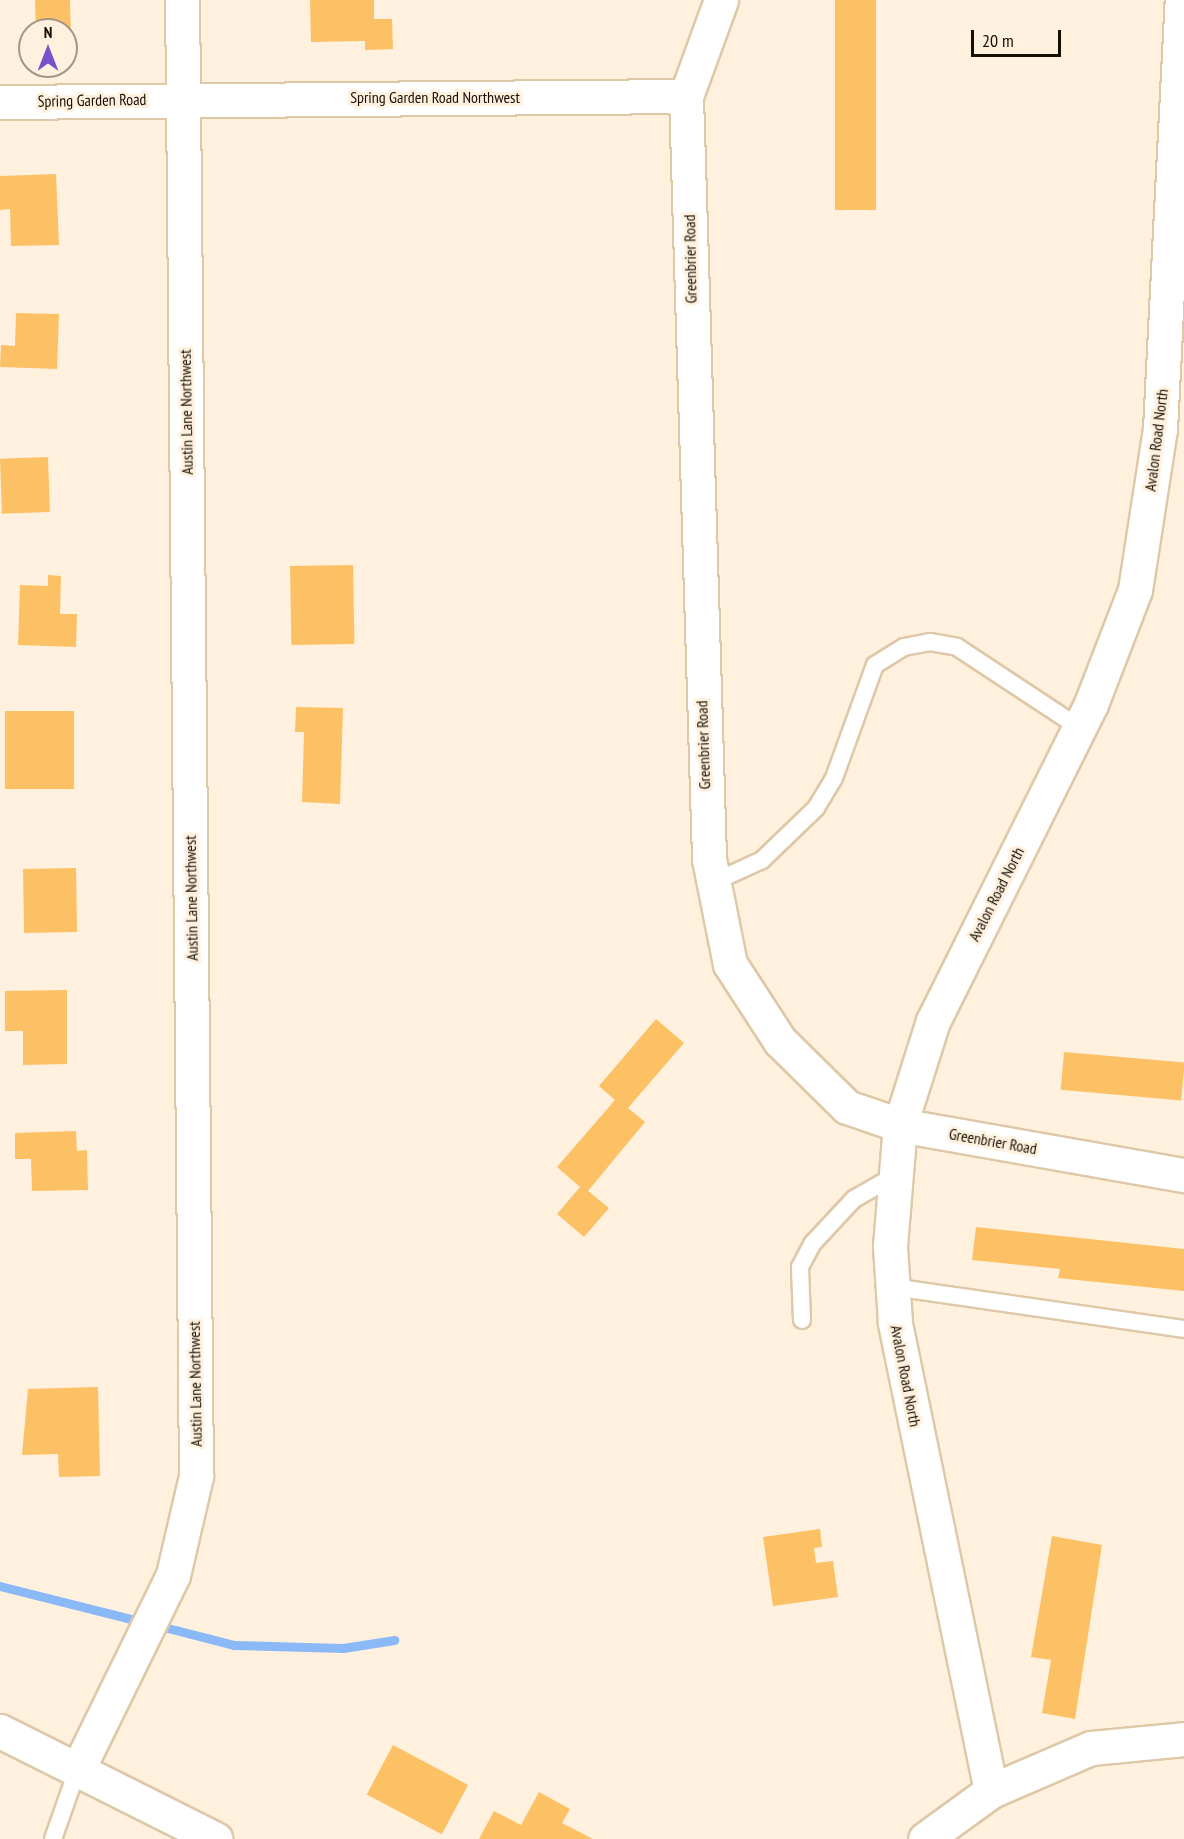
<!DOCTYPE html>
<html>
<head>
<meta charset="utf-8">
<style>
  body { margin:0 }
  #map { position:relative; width:1184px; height:1839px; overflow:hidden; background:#fff1de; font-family:"PT Sans Narrow",sans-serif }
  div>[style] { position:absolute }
  .stream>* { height:9px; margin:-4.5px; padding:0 4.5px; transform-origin:4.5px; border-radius:4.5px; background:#8bb9f8 }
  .building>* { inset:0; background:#fcc165; transform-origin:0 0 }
  .roads { filter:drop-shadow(2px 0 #dec8a8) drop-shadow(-2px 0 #dec8a8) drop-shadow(0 2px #dec8a8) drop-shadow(0 -2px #dec8a8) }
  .service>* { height:16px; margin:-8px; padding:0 8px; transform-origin:8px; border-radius:8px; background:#fff }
  .minor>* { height:33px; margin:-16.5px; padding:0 16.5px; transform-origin:16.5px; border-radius:16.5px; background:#fff }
  .tertiary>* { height:33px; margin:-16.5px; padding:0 16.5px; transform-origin:16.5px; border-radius:16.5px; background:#fff }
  span { translate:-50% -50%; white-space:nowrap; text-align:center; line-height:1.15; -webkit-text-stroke:6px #fff1de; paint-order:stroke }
  .street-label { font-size:16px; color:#160f04 }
  .north { position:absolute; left:18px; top:18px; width:60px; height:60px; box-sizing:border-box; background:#fff1de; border:2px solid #a29787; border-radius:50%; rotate:0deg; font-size:16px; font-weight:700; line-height:24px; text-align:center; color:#160f04 }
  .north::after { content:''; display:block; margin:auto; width:21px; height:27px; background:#7653cc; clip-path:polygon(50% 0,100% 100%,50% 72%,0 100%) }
  .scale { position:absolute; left:971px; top:30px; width:90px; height:27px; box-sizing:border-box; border:3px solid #160f04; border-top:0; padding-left:8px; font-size:18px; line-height:21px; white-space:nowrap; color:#160f04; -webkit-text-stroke:4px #fff1de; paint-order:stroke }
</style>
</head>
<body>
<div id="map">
  <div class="stream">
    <i style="left:0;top:1586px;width:147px;rotate:14.1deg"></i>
    <i style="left:156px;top:1625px;width:81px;rotate:14.4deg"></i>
    <i style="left:234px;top:1645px;width:109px;rotate:1.6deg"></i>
    <i style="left:343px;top:1648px;width:52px;rotate:-8.9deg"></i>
  </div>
  <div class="building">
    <i style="clip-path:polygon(35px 0,70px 0,71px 43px,66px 43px,66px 30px,36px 30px)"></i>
    <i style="clip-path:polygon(310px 0,374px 0,374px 19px,392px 19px,393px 49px,365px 50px,365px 41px,311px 42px)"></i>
    <i style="left:835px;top:0;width:41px;height:210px"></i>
    <i style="clip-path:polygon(56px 174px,59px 245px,11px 246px,10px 209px,0 210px,0 176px)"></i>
    <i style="clip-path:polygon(16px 313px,59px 314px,57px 369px,0 367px,1px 345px,15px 346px)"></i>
    <i style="left:48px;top:457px;width:55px;height:48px;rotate:88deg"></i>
    <i style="left:353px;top:565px;width:79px;height:63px;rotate:89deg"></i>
    <i style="clip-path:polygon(48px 575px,61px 576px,60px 614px,77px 614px,76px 647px,18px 645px,20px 585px,48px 586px)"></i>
    <i style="clip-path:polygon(296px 707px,343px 708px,340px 804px,302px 802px,304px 732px,295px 732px)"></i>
    <i style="left:5px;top:711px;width:69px;height:78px"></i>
    <i style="left:76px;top:868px;width:64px;height:53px;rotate:89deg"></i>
    <i style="clip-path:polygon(67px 990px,67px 1064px,23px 1065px,23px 1031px,5px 1031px,5px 991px)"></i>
    <i style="clip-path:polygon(656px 1019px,684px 1043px,628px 1108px,645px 1122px,588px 1191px,609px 1208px,584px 1237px,557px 1214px,580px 1187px,557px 1167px,615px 1100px,599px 1086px)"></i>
    <i style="left:1064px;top:1052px;width:121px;height:38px;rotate:5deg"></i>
    <i style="clip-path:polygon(76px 1131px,77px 1151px,87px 1150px,88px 1190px,32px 1191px,31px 1159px,15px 1159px,15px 1133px)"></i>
    <i style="clip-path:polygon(976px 1227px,1184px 1249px,1184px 1291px,1058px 1278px,1060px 1269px,972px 1260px)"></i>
    <i style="clip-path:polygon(98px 1387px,100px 1476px,59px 1477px,58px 1454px,22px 1455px,28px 1389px)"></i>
    <i style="clip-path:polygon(820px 1529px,822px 1547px,814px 1548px,816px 1563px,833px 1561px,838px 1597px,773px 1606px,763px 1537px)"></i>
    <i style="clip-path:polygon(1052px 1536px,1102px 1545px,1075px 1719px,1042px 1713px,1051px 1660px,1031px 1657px)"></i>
    <i style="left:393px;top:1745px;width:85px;height:56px;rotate:28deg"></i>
    <i style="clip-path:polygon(539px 1792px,570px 1809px,562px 1823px,593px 1839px,479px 1839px,494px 1811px,521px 1825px)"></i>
  </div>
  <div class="roads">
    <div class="service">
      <i style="left:714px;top:882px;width:53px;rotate:-24.6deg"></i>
      <i style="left:762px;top:860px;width:75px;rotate:-43.9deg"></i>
      <i style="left:816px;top:808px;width:35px;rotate:-59deg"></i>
      <i style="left:834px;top:778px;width:120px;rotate:-70.1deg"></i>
      <i style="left:875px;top:665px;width:34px;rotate:-32deg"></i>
      <i style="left:904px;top:647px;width:26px;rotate:-11deg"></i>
      <i style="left:930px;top:642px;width:27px;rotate:10deg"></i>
      <i style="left:957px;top:647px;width:147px;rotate:33.4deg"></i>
      <i style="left:893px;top:1287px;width:294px;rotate:8.2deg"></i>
      <i style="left:802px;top:1320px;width:53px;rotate:-92.2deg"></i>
      <i style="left:800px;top:1267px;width:26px;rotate:-62deg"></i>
      <i style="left:812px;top:1244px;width:62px;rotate:-47deg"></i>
      <i style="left:854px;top:1199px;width:48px;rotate:-29.7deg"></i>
      <i style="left:53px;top:1839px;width:72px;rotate:-70.6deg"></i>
    </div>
    <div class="minor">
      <i style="left:721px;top:0;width:102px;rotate:110deg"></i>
      <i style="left:686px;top:96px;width:763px;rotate:88.27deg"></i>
      <i style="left:709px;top:859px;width:107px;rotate:78.7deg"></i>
      <i style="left:730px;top:964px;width:92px;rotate:57deg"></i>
      <i style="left:780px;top:1041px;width:94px;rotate:44.6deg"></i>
      <i style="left:847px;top:1107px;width:56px;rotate:18.8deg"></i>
      <i style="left:900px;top:1125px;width:288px;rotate:10deg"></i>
      <i style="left:0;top:102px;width:686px;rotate:-0.5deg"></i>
      <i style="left:77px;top:1771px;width:218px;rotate:-63.9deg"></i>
      <i style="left:173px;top:1575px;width:102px;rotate:-76.9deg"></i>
      <i style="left:196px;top:1476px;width:1476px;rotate:-90.54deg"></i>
      <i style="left:991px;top:1791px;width:479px;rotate:-101.6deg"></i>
      <i style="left:895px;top:1322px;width:76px;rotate:-93.8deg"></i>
      <i style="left:890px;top:1246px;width:121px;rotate:-85.3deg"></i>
      <i style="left:900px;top:1125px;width:109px;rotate:-72.4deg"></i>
      <i style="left:933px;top:1021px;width:354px;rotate:-63.5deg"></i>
      <i style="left:1091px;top:704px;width:122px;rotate:-68.9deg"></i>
      <i style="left:1135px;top:590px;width:163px;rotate:-81.2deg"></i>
      <i style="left:1160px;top:429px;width:430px;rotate:-87.1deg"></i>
      <i style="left:925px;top:1839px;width:82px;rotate:-36deg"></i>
      <i style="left:991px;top:1791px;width:109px;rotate:-23.3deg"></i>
      <i style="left:1091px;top:1748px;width:93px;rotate:-5.5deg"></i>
    </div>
    <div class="tertiary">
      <i style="left:0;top:1731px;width:241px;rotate:26.6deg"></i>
    </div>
  </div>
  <div class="street-label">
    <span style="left:435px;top:97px">Spring Garden Road Northwest</span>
    <span style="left:92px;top:100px;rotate:-1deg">Spring Garden Road</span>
    <span style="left:690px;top:259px;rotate:-91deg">Greenbrier Road</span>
    <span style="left:186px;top:412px;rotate:-91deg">Austin Lane Northwest</span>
    <span style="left:1156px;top:440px;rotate:-83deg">Avalon Road North</span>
    <span style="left:703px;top:745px;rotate:-92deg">Greenbrier Road</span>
    <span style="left:996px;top:894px;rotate:-63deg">Avalon Road North</span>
    <span style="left:191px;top:898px;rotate:-91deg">Austin Lane Northwest</span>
    <span style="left:993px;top:1141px;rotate:10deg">Greenbrier Road</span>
    <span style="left:906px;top:1376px;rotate:79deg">Avalon Road North</span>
    <span style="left:195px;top:1384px;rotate:-91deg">Austin Lane Northwest</span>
  </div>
  <div class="north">N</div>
  <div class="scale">20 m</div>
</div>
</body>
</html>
